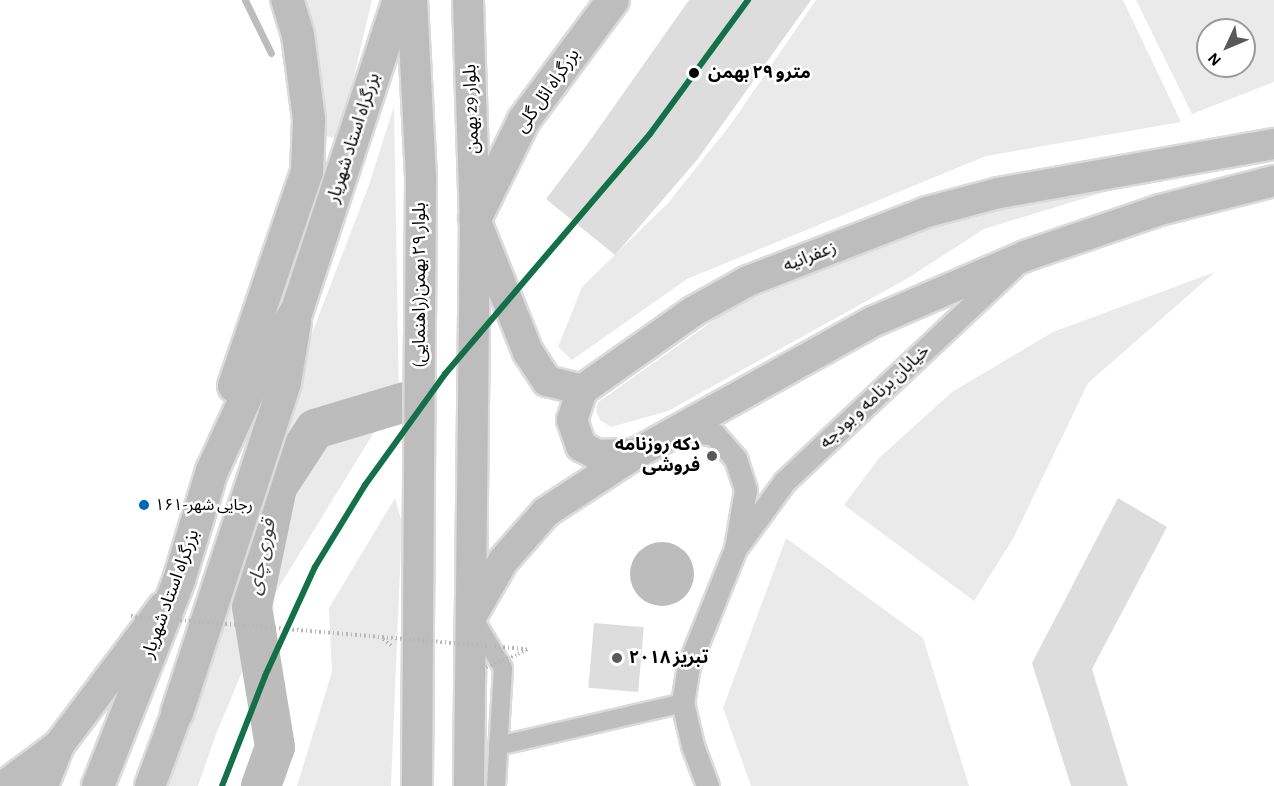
<!DOCTYPE html>
<html>
<head>
<meta charset="utf-8">
<style>
  body { margin:0 }
  #map { position:relative; width:1274px; height:786px; overflow:hidden; background:#fff; font-family:"Alegreya Sans","Noto Sans Arabic",sans-serif }
  div>[style] { position:absolute }
  .green>* { inset:0; background:#eaeaea }
  .water>* { inset:0; background:#bcbcbc }
  .round { border-radius:50% }
  .stream>* { height:7px; margin:-3.5px; padding:0 3.5px; transform-origin:3.5px; border-radius:3.5px; background:#bcbcbc }
  .river>* { height:40px; margin:-20px; padding:0 20px; transform-origin:20px; border-radius:20px; background:#bcbcbc }
  .building>* { inset:0; background:#ddd; transform-origin:0 0 }
  .path>* { height:4px; margin-top:-2px; transform-origin:0; background:repeating-linear-gradient(90deg,#b8b8b8 0 1.5px,transparent 0 4.5px) }
  .roads { filter:drop-shadow(2px 0 #dbdbdb) drop-shadow(-2px 0 #dbdbdb) drop-shadow(0 2px #dbdbdb) drop-shadow(0 -2px #dbdbdb) }
  .minor>* { height:18px; margin:-9px; padding:0 9px; transform-origin:9px; border-radius:9px; background:#bebebe }
  .tertiary>* { height:22px; margin:-11px; padding:0 11px; transform-origin:11px; border-radius:11px; background:#bebebe }
  .primary>* { height:30px; margin:-15px; padding:0 15px; transform-origin:15px; border-radius:15px; background:#bdbdbd }
  .trunk>* { height:32px; margin:-16px; padding:0 16px; transform-origin:16px; border-radius:16px; background:#bdbdbd }
  .path-bridge>* { height:4px; margin-top:-2px; transform-origin:0; background:repeating-linear-gradient(90deg,#b8b8b8 0 1.5px,transparent 0 4.5px) }
  .metro-1>* { height:6px; margin:-3px; padding:0 3px; transform-origin:3px; border-radius:3px; background:#147049 }
  .dots>* { width:16px; height:16px; translate:-50% -50%; box-sizing:border-box; border:3px solid #fff; border-radius:50% }
  span { translate:-50% -50%; white-space:nowrap; text-align:center; line-height:1.15; -webkit-text-stroke:5px #fff; paint-order:stroke }
  .bus-label { font-size:16px; color:#000 }
  .left { translate:0 -50%; text-align:left }
  .stop-label { font-size:18px; color:#000; font-weight:700 }
  .street-label { font-size:18px; color:#000 }
  .poi-label { font-size:18px; color:#000; font-weight:700 }
  .right { translate:-100% -50%; text-align:right }
  .water-label { font-size:20px; color:#414141; font-style:italic }
  .north { position:absolute; left:1196px; top:18px; width:60px; height:60px; box-sizing:border-box; background:#fff; border:2px solid #999; border-radius:50%; rotate:226deg; font-size:16px; font-weight:700; line-height:24px; text-align:center; color:#000 }
  .north::after { content:''; display:block; margin:auto; width:21px; height:27px; background:#595959; clip-path:polygon(50% 0,100% 100%,50% 72%,0 100%) }
</style>
</head>
<body>
<div id="map">
  <div class="green">
    <i style="clip-path:polygon(302px 0,372px 0,339px 139px,326px 136px,313px 37px)"></i>
    <i style="clip-path:polygon(816px 0,1123px 0,1181px 122px,986px 156px,687px 279px,572px 360px,558px 347px,582px 287px,668px 203px,731px 124px)"></i>
    <i style="clip-path:polygon(evenodd,1136px 0,1274px 0,1274px 82px,1192px 114px,1136px 0,1208px 30px,1244px 30px,1244px 66px,1208px 66px,1208px 30px)"></i>
    <i style="clip-path:polygon(394px 106px,399px 407px,373px 434px,276px 592px,216px 734px,198px 786px,153px 786px,284px 406px,369px 185px)"></i>
    <i style="clip-path:polygon(1138px 182px,984px 229px,908px 278px,668px 411px,611px 427px,600px 420px,596px 410px,597px 403px,734px 306px,946px 220px)"></i>
    <i style="clip-path:polygon(1215px 272px,1088px 383px,1014px 537px,974px 601px,844px 505px,879px 458px,952px 392px,1053px 332px)"></i>
    <i style="clip-path:polygon(395px 498px,402px 523px,391px 786px,297px 786px,332px 672px,329px 608px)"></i>
    <i style="clip-path:polygon(786px 538px,923px 638px,969px 786px,751px 786px,723px 708px)"></i>
  </div>
  <div class="water">
    <i class="round" style="left:630px;top:542px;width:64px;height:64px"></i>
  </div>
  <div class="stream">
    <i style="left:245px;top:0;width:59px;rotate:63.9deg"></i>
  </div>
  <div class="river">
    <i style="left:261px;top:786px;width:41px;rotate:-70.3deg"></i>
    <i style="left:275px;top:747px;width:142px;rotate:-99.3deg"></i>
    <i style="left:252px;top:607px;width:123px;rotate:-78.2deg"></i>
    <i style="left:277px;top:487px;width:69px;rotate:-56.8deg"></i>
    <i style="left:315px;top:429px;width:94px;rotate:-16.7deg"></i>
  </div>
  <div class="building">
    <i style="clip-path:polygon(689px 0,811px 0,697px 160px,615px 255px,546px 199px,589px 142px)"></i>
    <i style="clip-path:polygon(1118px 498px,1167px 527px,1092px 669px,1128px 786px,1071px 786px,1032px 663px)"></i>
    <i style="left:594px;top:623px;width:50px;height:65px;rotate:5deg"></i>
  </div>
  <div class="path">
    <i style="left:383px;top:639px;width:11px;rotate:38deg"></i>
    <i style="left:518px;top:654px;width:11px;rotate:-27deg"></i>
  </div>
  <div class="roads">
    <div class="minor">
      <i style="left:474px;top:619px;width:57px;rotate:59.4deg"></i>
      <i style="left:503px;top:668px;width:118px;rotate:93.4deg"></i>
      <i style="left:498px;top:746px;width:190px;rotate:-13.1deg"></i>
    </div>
    <div class="tertiary">
      <i style="left:676px;top:430px;width:39px;rotate:7deg"></i>
      <i style="left:715px;top:435px;width:32px;rotate:49deg"></i>
      <i style="left:736px;top:459px;width:33px;rotate:72deg"></i>
      <i style="left:746px;top:490px;width:60px;rotate:99.6deg"></i>
      <i style="left:736px;top:549px;width:126px;rotate:111.9deg"></i>
      <i style="left:689px;top:666px;width:37px;rotate:99deg"></i>
      <i style="left:683px;top:703px;width:44px;rotate:76.9deg"></i>
      <i style="left:693px;top:746px;width:43px;rotate:69.4deg"></i>
      <i style="left:736px;top:549px;width:83px;rotate:-53.8deg"></i>
      <i style="left:785px;top:482px;width:317px;rotate:-43.2deg"></i>
    </div>
    <div class="primary">
      <i style="left:412px;top:0;width:177px;rotate:87.1deg"></i>
      <i style="left:421px;top:177px;width:609px;rotate:90.38deg"></i>
      <i style="left:468px;top:0;width:219px;rotate:88.2deg"></i>
      <i style="left:475px;top:219px;width:567px;rotate:90.61deg"></i>
      <i style="left:475px;top:219px;width:143px;rotate:68.3deg"></i>
      <i style="left:528px;top:352px;width:35px;rotate:57deg"></i>
      <i style="left:547px;top:381px;width:36px;rotate:14deg"></i>
      <i style="left:582px;top:390px;width:137px;rotate:-35.2deg"></i>
      <i style="left:694px;top:311px;width:62px;rotate:-29.1deg"></i>
      <i style="left:748px;top:281px;width:192px;rotate:-21.1deg"></i>
      <i style="left:927px;top:212px;width:74px;rotate:-14.8deg"></i>
      <i style="left:999px;top:193px;width:279px;rotate:-10.1deg"></i>
      <i style="left:582px;top:390px;width:32px;rotate:108deg"></i>
      <i style="left:572px;top:420px;width:28px;rotate:71deg"></i>
      <i style="left:581px;top:446px;width:18px;rotate:29deg"></i>
      <i style="left:597px;top:455px;width:38px;rotate:-2deg"></i>
      <i style="left:472px;top:615px;width:62px;rotate:-60.1deg"></i>
      <i style="left:503px;top:561px;width:65px;rotate:-48.7deg"></i>
      <i style="left:546px;top:512px;width:106px;rotate:-33.1deg"></i>
      <i style="left:635px;top:454px;width:271px;rotate:-29.1deg"></i>
      <i style="left:872px;top:322px;width:167px;rotate:-23.3deg"></i>
      <i style="left:1025px;top:256px;width:143px;rotate:-18.8deg"></i>
      <i style="left:1160px;top:210px;width:118px;rotate:-14.3deg"></i>
      <i style="left:4px;top:786px;width:69px;rotate:-36.7deg"></i>
      <i style="left:43px;top:786px;width:44px;rotate:-68.7deg"></i>
      <i style="left:59px;top:745px;width:173px;rotate:-53deg"></i>
      <i style="left:150px;top:786px;width:78px;rotate:-69.7deg"></i>
    </div>
    <div class="trunk">
      <i style="left:475px;top:219px;width:110px;rotate:-63.7deg"></i>
      <i style="left:524px;top:120px;width:149px;rotate:-53.4deg"></i>
      <i style="left:234px;top:386px;width:226px;rotate:-71.2deg"></i>
      <i style="left:307px;top:172px;width:53px;rotate:-87.8deg"></i>
      <i style="left:309px;top:119px;width:85px;rotate:-97.5deg"></i>
      <i style="left:298px;top:35px;width:37px;rotate:-107deg"></i>
      <i style="left:177px;top:713px;width:348px;rotate:-71.9deg"></i>
      <i style="left:285px;top:382px;width:61px;rotate:-80.5deg"></i>
      <i style="left:98px;top:786px;width:221px;rotate:-68.5deg"></i>
      <i style="left:179px;top:580px;width:114px;rotate:-73.2deg"></i>
      <i style="left:212px;top:471px;width:112px;rotate:-65.3deg"></i>
      <i style="left:259px;top:369px;width:70px;rotate:-57.2deg"></i>
      <i style="left:297px;top:310px;width:326px;rotate:-71.8deg"></i>
    </div>
  </div>
  <div class="path-bridge">
    <i style="left:131px;top:616px;width:398px;rotate:4.8deg"></i>
    <i style="left:482px;top:669px;width:37px;rotate:-22deg"></i>
  </div>
  <div class="metro-1">
    <i style="left:222px;top:786px;width:118px;rotate:-68.6deg"></i>
    <i style="left:265px;top:676px;width:120px;rotate:-65.4deg"></i>
    <i style="left:315px;top:567px;width:96px;rotate:-58.6deg"></i>
    <i style="left:365px;top:485px;width:137px;rotate:-54.2deg"></i>
    <i style="left:445px;top:374px;width:316px;rotate:-49.5deg"></i>
    <i style="left:650px;top:134px;width:166px;rotate:-53.8deg"></i>
  </div>
  <div class="dots">
    <i style="left:694px;top:73px;background:#000"></i>
    <i style="left:712px;top:456px;background:#595959"></i>
    <i style="left:144px;top:505px;background:#0065bd"></i>
    <i style="left:617px;top:658px;background:#595959"></i>
  </div>
  <div class="bus-label">
    <span class="left" style="left:155px;top:505px">۱۶۱-رجایی شهر</span>
  </div>
  <div class="stop-label">
    <span class="left" style="left:708px;top:73px">مترو ۲۹ بهمن</span>
  </div>
  <div class="street-label">
    <span style="left:548px;top:91px;rotate:-55deg">بزرگراه ائل گلی</span>
    <span style="left:472px;top:109px;rotate:-92deg">بلوار 29 بهمن</span>
    <span style="left:354px;top:138px;rotate:-72deg">بزرگراه استاد شهریار</span>
    <span style="left:810px;top:257px;rotate:-21deg">زعفرانیه</span>
    <span style="left:420px;top:285px;rotate:-90deg">بلوار ٢٩ بهمن(راهنمایی)</span>
    <span style="left:875px;top:397px;rotate:-43deg">خیابان برنامه و بودجه</span>
    <span style="left:171px;top:594px;rotate:-70deg">بزرگراه استاد شهریار</span>
  </div>
  <div class="poi-label">
    <span class="right" style="left:700px;top:456px">دکه روزنامه<br>فروشی</span>
    <span class="left" style="left:629px;top:658px">تبریز ۲۰۱۸</span>
  </div>
  <div class="water-label">
    <span style="left:262px;top:557px;rotate:-78deg">قوری چای</span>
  </div>
  <div class="north">N</div>
</div>
</body>
</html>
